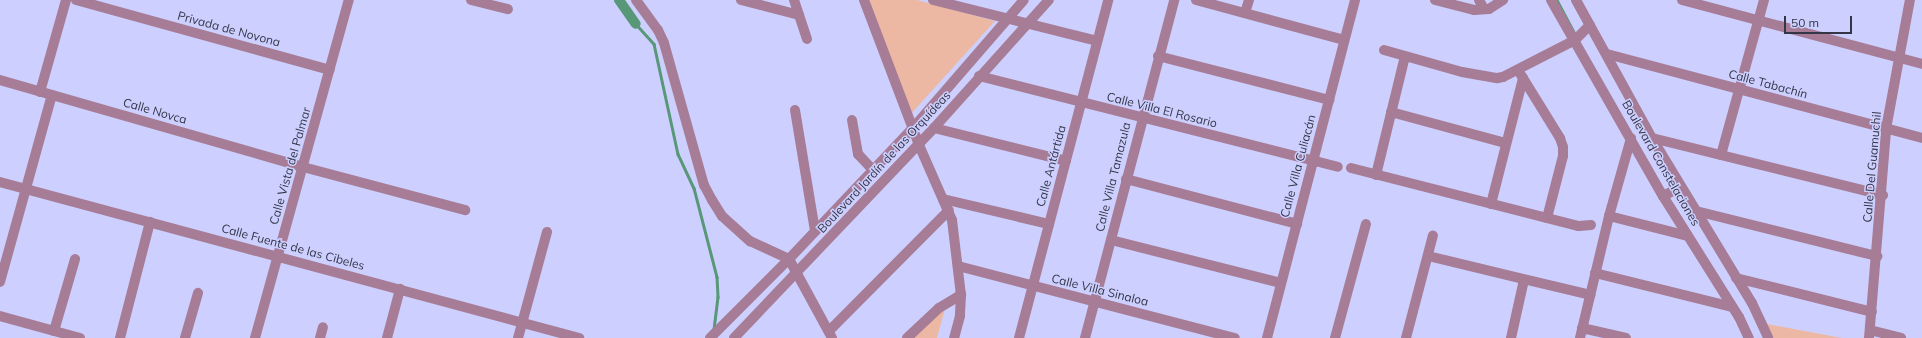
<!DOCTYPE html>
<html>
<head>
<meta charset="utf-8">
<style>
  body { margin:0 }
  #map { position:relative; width:1922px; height:338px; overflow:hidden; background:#cdd0ff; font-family:Mulish,sans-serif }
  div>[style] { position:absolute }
  .green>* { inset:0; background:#ecb8a4 }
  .stream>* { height:2.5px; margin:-1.25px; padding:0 1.25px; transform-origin:1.25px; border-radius:1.25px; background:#589778 }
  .canal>* { height:10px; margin:-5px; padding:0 5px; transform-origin:5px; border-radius:5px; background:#589778 }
  .minor>* { height:10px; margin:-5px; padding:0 5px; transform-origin:5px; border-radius:5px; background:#a67c96 }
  span { translate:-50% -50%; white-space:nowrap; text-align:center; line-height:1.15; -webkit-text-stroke:3px #cdd0ff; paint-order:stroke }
  .street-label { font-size:12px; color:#343547 }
  .scale { position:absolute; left:1784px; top:16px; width:68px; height:18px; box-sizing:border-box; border:2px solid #343547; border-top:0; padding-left:5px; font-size:12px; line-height:14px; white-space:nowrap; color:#343547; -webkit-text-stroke:3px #cdd0ff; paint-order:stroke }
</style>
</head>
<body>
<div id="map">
  <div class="green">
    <i style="clip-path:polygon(865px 0,917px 0,995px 21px,910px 115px)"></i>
    <i style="clip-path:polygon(946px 305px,937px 338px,902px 338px)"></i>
    <i style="clip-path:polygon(1767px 324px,1842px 338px,1773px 338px)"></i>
  </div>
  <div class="stream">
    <i style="left:1557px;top:0;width:40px;rotate:62deg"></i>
    <i style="left:636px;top:24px;width:27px;rotate:48deg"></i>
    <i style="left:654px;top:44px;width:113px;rotate:77.7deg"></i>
    <i style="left:678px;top:154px;width:38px;rotate:65deg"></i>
    <i style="left:694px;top:188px;width:92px;rotate:75.5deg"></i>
    <i style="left:717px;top:277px;width:20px;rotate:87deg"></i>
    <i style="left:718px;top:297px;width:33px;rotate:97deg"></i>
  </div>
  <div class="canal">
    <i style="left:619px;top:0;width:29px;rotate:55deg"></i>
  </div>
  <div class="minor">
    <i style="left:76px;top:0;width:263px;rotate:15.4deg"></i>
    <i style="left:471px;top:0;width:38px;rotate:14deg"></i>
    <i style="left:636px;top:0;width:37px;rotate:54deg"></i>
    <i style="left:658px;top:30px;width:14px;rotate:65deg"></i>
    <i style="left:664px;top:43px;width:148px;rotate:74.3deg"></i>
    <i style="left:704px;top:185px;width:17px;rotate:62deg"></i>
    <i style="left:712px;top:200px;width:19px;rotate:58deg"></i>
    <i style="left:722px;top:216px;width:38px;rotate:42deg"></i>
    <i style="left:750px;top:241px;width:43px;rotate:24.8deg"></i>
    <i style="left:789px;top:259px;width:90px;rotate:61.4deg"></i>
    <i style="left:741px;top:0;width:60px;rotate:14.5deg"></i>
    <i style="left:794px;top:0;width:41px;rotate:71.6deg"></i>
    <i style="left:864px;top:0;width:155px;rotate:69.2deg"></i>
    <i style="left:919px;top:145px;width:82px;rotate:66.3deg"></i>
    <i style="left:952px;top:220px;width:76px;rotate:83.2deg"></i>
    <i style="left:961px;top:295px;width:21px;rotate:93deg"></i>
    <i style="left:960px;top:316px;width:23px;rotate:105deg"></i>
    <i style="left:933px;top:0;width:169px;rotate:14deg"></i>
    <i style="left:1196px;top:0;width:153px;rotate:15.1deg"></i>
    <i style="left:1435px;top:0;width:40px;rotate:14.4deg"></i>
    <i style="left:1474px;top:10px;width:15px;rotate:-4deg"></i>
    <i style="left:1489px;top:9px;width:17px;rotate:-33deg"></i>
    <i style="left:1479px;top:0;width:10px;rotate:61deg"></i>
    <i style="left:1551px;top:0;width:226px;rotate:60.3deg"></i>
    <i style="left:1663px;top:196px;width:143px;rotate:57.9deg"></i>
    <i style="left:1739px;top:317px;width:23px;rotate:65deg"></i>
    <i style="left:1576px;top:0;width:158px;rotate:61.2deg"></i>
    <i style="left:1652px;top:138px;width:193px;rotate:58.8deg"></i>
    <i style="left:1752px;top:303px;width:38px;rotate:65deg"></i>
    <i style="left:1682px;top:0;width:248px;rotate:14.9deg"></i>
    <i style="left:1245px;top:13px;width:14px;rotate:-73deg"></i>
    <i style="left:1384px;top:50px;width:81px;rotate:15.8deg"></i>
    <i style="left:1462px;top:72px;width:36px;rotate:10deg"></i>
    <i style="left:1497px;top:78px;width:6px;rotate:-9deg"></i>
    <i style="left:1503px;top:77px;width:81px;rotate:-27.2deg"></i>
    <i style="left:1575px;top:40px;width:21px;rotate:-45deg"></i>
    <i style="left:1607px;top:54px;width:326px;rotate:14.9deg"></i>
    <i style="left:1158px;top:56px;width:177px;rotate:14.4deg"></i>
    <i style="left:1518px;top:70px;width:80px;rotate:58.3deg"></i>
    <i style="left:1560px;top:138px;width:9px;rotate:72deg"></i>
    <i style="left:1563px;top:147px;width:9px;rotate:90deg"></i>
    <i style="left:1563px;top:156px;width:64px;rotate:104.5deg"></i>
    <i style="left:979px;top:76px;width:370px;rotate:14.2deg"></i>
    <i style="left:0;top:80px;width:315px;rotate:16deg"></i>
    <i style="left:303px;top:167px;width:168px;rotate:14.9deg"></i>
    <i style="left:40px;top:92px;width:96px;rotate:-74.2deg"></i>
    <i style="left:795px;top:110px;width:123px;rotate:80.6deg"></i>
    <i style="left:1391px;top:112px;width:118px;rotate:15.2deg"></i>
    <i style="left:852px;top:120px;width:35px;rotate:80deg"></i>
    <i style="left:858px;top:154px;width:22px;rotate:47deg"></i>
    <i style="left:934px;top:128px;width:136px;rotate:14deg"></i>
    <i style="left:1652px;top:138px;width:238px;rotate:13.9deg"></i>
    <i style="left:1721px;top:155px;width:161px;rotate:-74.5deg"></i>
    <i style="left:1351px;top:168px;width:235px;rotate:14.3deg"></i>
    <i style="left:1579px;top:226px;width:12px;rotate:-5deg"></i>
    <i style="left:1376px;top:175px;width:122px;rotate:-76.3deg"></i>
    <i style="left:1126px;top:179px;width:177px;rotate:14.7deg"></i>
    <i style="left:0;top:182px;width:600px;rotate:15.08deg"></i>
    <i style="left:1663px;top:196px;width:20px;rotate:-27deg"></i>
    <i style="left:943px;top:199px;width:109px;rotate:13.3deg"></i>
    <i style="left:1491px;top:204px;width:130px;rotate:-75.7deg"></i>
    <i style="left:1696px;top:211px;width:187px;rotate:14deg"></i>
    <i style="left:1609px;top:216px;width:81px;rotate:14.2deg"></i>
    <i style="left:1111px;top:240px;width:175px;rotate:14.2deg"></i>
    <i style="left:1428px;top:256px;width:167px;rotate:13.5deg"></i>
    <i style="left:958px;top:266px;width:286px;rotate:14.6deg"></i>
    <i style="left:1595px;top:273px;width:141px;rotate:13.9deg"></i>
    <i style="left:1736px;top:278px;width:140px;rotate:14deg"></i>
    <i style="left:0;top:282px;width:194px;rotate:-74.5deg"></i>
    <i style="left:0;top:316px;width:83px;rotate:15.4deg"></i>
    <i style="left:1582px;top:328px;width:45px;rotate:12.8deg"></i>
    <i style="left:1870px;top:330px;width:32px;rotate:14deg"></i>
    <i style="left:54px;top:331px;width:75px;rotate:-73.7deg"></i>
    <i style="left:829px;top:331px;width:170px;rotate:-45.2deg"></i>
    <i style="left:120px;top:338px;width:120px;rotate:-75.5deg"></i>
    <i style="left:185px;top:338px;width:47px;rotate:-73.9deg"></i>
    <i style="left:255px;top:338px;width:351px;rotate:-74.5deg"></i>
    <i style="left:320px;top:338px;width:11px;rotate:-75deg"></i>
    <i style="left:387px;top:338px;width:51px;rotate:-75.1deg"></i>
    <i style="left:518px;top:338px;width:110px;rotate:-74.7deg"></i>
    <i style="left:710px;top:338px;width:112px;rotate:-45deg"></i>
    <i style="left:789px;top:259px;width:180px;rotate:-46.6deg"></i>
    <i style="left:913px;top:128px;width:169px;rotate:-49.1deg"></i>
    <i style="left:734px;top:338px;width:290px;rotate:-46.4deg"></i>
    <i style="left:934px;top:128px;width:172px;rotate:-48.1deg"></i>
    <i style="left:907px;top:338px;width:44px;rotate:-43.2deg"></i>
    <i style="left:939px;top:308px;width:26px;rotate:-31deg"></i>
    <i style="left:1019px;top:338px;width:350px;rotate:-75.2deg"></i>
    <i style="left:1085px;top:338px;width:350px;rotate:-75.2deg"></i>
    <i style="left:1267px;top:338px;width:349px;rotate:-75.4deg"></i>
    <i style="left:1335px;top:338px;width:118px;rotate:-74.8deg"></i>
    <i style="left:1406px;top:338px;width:106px;rotate:-75.3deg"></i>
    <i style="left:1511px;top:338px;width:59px;rotate:-77.4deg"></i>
    <i style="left:1580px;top:338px;width:125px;rotate:-76.6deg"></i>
    <i style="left:1609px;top:216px;width:81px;rotate:-74.2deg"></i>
    <i style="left:1869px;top:338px;width:210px;rotate:-85.3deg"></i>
    <i style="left:1886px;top:129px;width:131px;rotate:-79.5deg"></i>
  </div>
  <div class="street-label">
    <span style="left:229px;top:29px;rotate:15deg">Privada de Novona</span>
    <span style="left:1768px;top:84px;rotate:15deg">Calle Tabachín</span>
    <span style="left:1162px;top:110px;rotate:14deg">Calle Villa El Rosario</span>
    <span style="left:155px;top:111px;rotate:16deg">Calle Novca</span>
    <span style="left:884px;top:162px;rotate:-47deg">Boulevard Jardín de las Orquídeas</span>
    <span style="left:1661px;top:163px;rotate:60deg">Boulevard Constelaciones</span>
    <span style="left:290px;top:166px;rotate:-74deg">Calle Vista del Palmar</span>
    <span style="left:1051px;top:166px;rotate:-75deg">Calle Antártida</span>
    <span style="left:1298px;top:166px;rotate:-75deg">Calle Villa Culiacán</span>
    <span style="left:1872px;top:167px;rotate:-85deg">Calle Del Guamuchil</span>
    <span style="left:1113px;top:177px;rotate:-76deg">Calle Villa Tamazula</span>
    <span style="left:293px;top:247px;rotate:15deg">Calle Fuente de las Cibeles</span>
    <span style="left:1100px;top:290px;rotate:14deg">Calle Villa Sinaloa</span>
  </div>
  <div class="scale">50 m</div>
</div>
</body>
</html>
